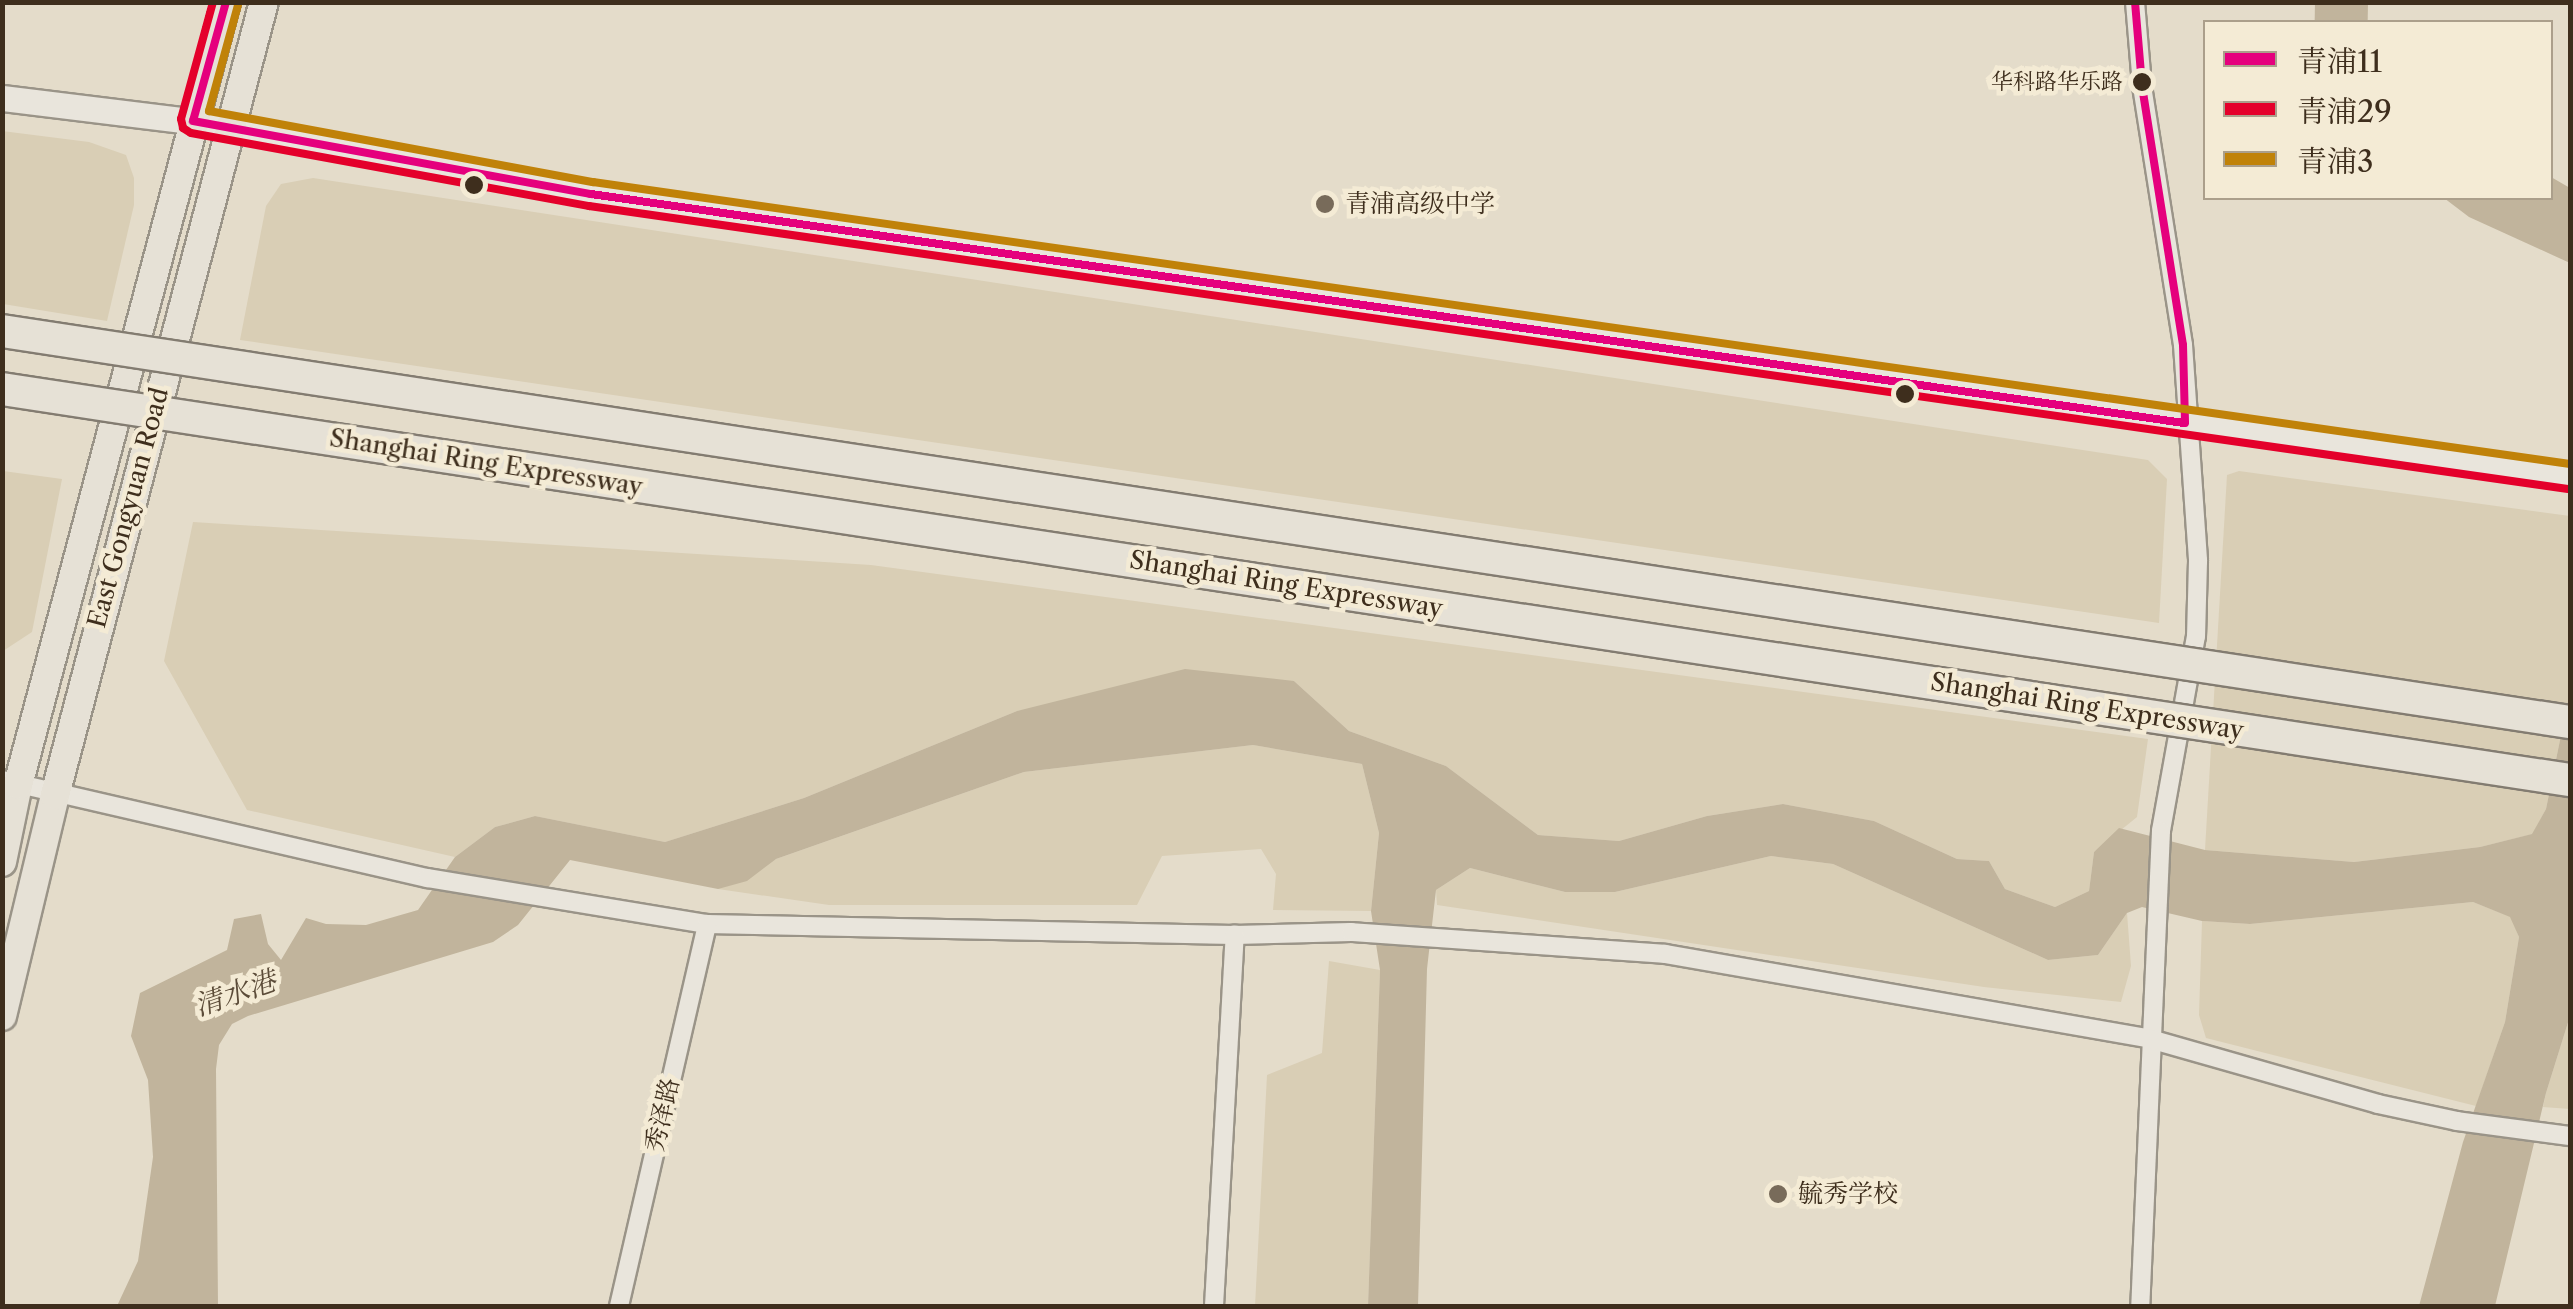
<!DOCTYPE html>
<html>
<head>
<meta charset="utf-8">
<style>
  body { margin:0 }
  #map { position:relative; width:2573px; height:1309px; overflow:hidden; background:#e4dcca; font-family:"Libre Caslon Text","Noto Serif SC",serif }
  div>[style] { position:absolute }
  .green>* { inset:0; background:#d9ceb5 }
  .water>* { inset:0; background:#c1b49c; transform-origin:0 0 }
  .roads { filter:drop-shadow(2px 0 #9a9488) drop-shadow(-2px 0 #9a9488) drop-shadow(0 2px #9a9488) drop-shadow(0 -2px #9a9488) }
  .street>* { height:18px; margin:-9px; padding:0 9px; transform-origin:9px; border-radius:9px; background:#e9e5dc }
  .secondary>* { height:25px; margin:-12.5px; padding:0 12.5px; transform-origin:12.5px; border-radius:12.5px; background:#e9e5dc }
  .primary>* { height:28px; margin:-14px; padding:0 14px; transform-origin:14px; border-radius:14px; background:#e6e1d6 }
  .bridges { filter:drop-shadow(2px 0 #837c71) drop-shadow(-2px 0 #837c71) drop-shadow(0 2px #837c71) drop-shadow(0 -2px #837c71) }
  .highway-bridge>* { height:32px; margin:-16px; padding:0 16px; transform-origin:16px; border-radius:16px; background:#e6e1d6 }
  .bus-1>* { height:8px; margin:-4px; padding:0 4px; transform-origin:4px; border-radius:4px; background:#e5007d }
  .bus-2>* { height:8px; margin:-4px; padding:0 4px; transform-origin:4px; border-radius:4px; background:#e4002b }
  .bus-3>* { height:8px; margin:-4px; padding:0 4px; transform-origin:4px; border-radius:4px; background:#c08209 }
  .dots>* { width:28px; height:28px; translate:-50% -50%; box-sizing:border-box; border:5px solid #f4ebd5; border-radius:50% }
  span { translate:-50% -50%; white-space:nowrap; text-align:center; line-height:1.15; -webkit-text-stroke:9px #f4ebd5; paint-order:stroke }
  .bus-label { font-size:22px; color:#3e2e1d }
  .right { translate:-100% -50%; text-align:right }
  .poi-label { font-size:25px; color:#3e2e1d }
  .left { translate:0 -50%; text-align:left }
  .street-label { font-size:25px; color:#3e2e1d }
  .water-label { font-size:28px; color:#5b4b38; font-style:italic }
  .frame { position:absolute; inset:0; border:5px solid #3e2e1d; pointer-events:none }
  .legend { position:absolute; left:2203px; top:20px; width:350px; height:180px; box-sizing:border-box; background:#f4ebd5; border:2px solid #ab9f8b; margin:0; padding:12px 18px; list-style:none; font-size:30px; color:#3e2e1d }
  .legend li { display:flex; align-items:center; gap:20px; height:50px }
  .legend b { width:50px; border:2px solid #ab9f8b }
</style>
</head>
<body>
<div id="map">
  <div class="green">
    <i style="clip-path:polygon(2px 131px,89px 142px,126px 155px,134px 178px,134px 205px,107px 321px,3px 304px)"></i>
    <i style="clip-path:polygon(313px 178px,2148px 460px,2167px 479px,2159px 623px,240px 340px,266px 206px,281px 184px)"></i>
    <i style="clip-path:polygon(3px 471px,62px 479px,32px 632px,3px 651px)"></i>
    <i style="clip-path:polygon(2239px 471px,2570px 516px,2570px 691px,2546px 809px,2533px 834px,2480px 847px,2354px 862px,2205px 850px,2227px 475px)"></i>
    <i style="clip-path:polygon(193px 522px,871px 565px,2148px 739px,2137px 817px,2094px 852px,2089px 891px,2055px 907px,2005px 889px,1989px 861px,1957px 859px,1874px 821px,1783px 804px,1707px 816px,1619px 841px,1538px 835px,1446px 766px,1349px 731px,1294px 681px,1017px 711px,804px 798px,665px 842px,535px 816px,495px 827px,455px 857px,247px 810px,164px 661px)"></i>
    <i style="clip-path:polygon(1253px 745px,1362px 764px,1379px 833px,1371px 911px,1273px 910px,1276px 874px,1261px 849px,1162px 856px,1137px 905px,829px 905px,718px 889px,725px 877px,1024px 772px)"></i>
    <i style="clip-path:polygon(1771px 856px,1833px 864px,2048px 960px,2098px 955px,2127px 913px,2131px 966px,2121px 1002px,1984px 987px,1437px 905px,1436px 890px,1470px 868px,1565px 892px,1615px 892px)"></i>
    <i style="clip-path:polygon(2473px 902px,2511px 917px,2519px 937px,2505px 1022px,2476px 1106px,2206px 1038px,2199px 1015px,2202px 921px,2250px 924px)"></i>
    <i style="clip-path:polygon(1329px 961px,1380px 970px,1368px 1306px,1255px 1306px,1267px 1075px,1322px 1053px)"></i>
    <i style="clip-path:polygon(2570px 1016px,2570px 1109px,2543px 1107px,2546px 1093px)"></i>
  </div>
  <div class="water">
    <i style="left:2315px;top:2px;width:53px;height:20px;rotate:1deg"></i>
    <i style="clip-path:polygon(2551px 177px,2570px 188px,2570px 263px,2469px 217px,2444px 198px,2550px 198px)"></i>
    <i style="clip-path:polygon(1185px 669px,1294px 681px,1349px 731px,1446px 766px,1538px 835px,1619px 841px,1707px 816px,1783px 804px,1874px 821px,1957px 859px,1989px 861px,2005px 889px,2055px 907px,2089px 891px,2094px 852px,2119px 828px,2205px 850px,2354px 862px,2480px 847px,2532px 834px,2546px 809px,2570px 691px,2570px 1016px,2546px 1093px,2495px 1306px,2419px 1306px,2463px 1142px,2505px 1022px,2519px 937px,2510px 917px,2473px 902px,2250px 924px,2202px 921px,2142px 907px,2127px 913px,2098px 955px,2048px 960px,1833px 864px,1771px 856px,1615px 892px,1565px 892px,1470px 868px,1436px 890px,1427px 969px,1418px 1306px,1368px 1306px,1380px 970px,1371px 911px,1379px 833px,1362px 764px,1253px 745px,1024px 772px,776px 859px,747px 881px,718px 889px,570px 860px,518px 925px,493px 942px,248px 1016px,232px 1024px,219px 1045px,216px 1069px,218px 1306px,117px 1306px,138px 1261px,153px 1157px,148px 1080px,131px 1036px,140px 993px,227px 950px,234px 919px,261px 914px,268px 944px,281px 960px,306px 918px,326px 924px,366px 925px,418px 910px,455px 857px,495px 827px,535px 816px,665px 842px,804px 798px,1017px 711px)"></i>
  </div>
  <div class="roads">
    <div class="street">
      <i style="left:2135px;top:2px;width:84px;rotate:85.2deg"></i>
      <i style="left:2142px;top:86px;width:262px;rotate:81deg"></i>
      <i style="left:2183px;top:345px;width:217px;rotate:86deg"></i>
      <i style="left:2198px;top:561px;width:75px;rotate:91.5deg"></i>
      <i style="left:2196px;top:636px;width:198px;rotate:100.2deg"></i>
      <i style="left:2161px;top:831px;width:475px;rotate:92.5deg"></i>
      <i style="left:2px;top:780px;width:437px;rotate:13deg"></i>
      <i style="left:428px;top:878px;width:283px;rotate:9.4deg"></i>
      <i style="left:707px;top:924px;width:528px;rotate:1.19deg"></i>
      <i style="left:1235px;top:935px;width:116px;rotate:-1.5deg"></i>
      <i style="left:1351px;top:932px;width:315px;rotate:4deg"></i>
      <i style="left:1665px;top:954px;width:492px;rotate:9.9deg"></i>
      <i style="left:2150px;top:1039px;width:237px;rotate:15.9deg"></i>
      <i style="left:2378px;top:1104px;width:81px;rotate:12.1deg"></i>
      <i style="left:2457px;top:1121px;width:114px;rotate:7.6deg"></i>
      <i style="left:619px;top:1306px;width:392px;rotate:-77deg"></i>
      <i style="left:1214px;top:1306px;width:372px;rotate:-86.8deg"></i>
    </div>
    <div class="secondary">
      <i style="left:2px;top:98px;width:229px;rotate:7deg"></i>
      <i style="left:229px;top:126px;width:368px;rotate:10.6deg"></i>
      <i style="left:591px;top:194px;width:1999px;rotate:8.14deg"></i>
    </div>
    <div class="primary">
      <i style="left:2px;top:862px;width:79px;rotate:-78.3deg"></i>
      <i style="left:18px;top:785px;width:810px;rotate:-75.12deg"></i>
      <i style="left:2px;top:1016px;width:227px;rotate:-76.5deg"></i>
      <i style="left:55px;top:795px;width:820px;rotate:-75.24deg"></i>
    </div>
  </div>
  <div class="bridges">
    <div class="highway-bridge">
      <i style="left:2px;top:331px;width:2598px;rotate:8.66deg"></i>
      <i style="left:2px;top:389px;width:2598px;rotate:8.66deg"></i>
    </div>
  </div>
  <div class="bus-1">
    <i style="left:226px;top:2px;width:123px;rotate:105.5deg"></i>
    <i style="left:193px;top:121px;width:405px;rotate:10.4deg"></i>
    <i style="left:591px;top:194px;width:1610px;rotate:8.18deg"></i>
    <i style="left:2135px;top:2px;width:84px;rotate:85.2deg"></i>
    <i style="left:2142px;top:86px;width:262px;rotate:81deg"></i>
    <i style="left:2183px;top:345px;width:78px;rotate:88.5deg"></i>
  </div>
  <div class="bus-2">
    <i style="left:213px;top:2px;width:121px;rotate:105.3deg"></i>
    <i style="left:181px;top:119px;width:9px;rotate:77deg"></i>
    <i style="left:183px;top:128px;width:9px;rotate:32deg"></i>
    <i style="left:191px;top:133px;width:405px;rotate:10.4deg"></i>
    <i style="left:589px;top:206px;width:1999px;rotate:8.14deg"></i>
  </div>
  <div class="bus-3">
    <i style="left:238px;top:5px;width:110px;rotate:105.3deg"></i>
    <i style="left:209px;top:111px;width:391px;rotate:10.5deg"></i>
    <i style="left:593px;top:182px;width:1997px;rotate:8.12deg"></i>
  </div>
  <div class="dots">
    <i style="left:2142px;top:82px;background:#3e2e1d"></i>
    <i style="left:474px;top:185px;background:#3e2e1d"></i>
    <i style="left:1325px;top:204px;background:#786b5a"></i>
    <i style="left:1905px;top:394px;background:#3e2e1d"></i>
    <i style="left:1778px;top:1194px;background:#786b5a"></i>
  </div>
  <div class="bus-label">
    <span class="right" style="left:2123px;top:82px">华科路华乐路</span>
  </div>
  <div class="poi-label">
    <span class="left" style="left:1345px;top:204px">青浦高级中学</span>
    <span class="left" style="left:1798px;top:1194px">毓秀学校</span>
  </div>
  <div class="street-label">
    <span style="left:486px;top:463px;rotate:9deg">Shanghai Ring Expressway</span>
    <span style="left:129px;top:508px;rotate:-75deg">East Gongyuan Road</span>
    <span style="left:1286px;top:585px;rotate:9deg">Shanghai Ring Expressway</span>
    <span style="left:2087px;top:707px;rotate:9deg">Shanghai Ring Expressway</span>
    <span style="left:663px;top:1115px;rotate:-77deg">秀泽路</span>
  </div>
  <div class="water-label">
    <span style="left:235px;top:993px;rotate:-19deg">清水港</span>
  </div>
  <div class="frame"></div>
  <ul class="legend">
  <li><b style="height:12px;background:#e5007d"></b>青浦11</li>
  <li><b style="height:12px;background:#e4002b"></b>青浦29</li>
  <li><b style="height:12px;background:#c08209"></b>青浦3</li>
  </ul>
</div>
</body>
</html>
